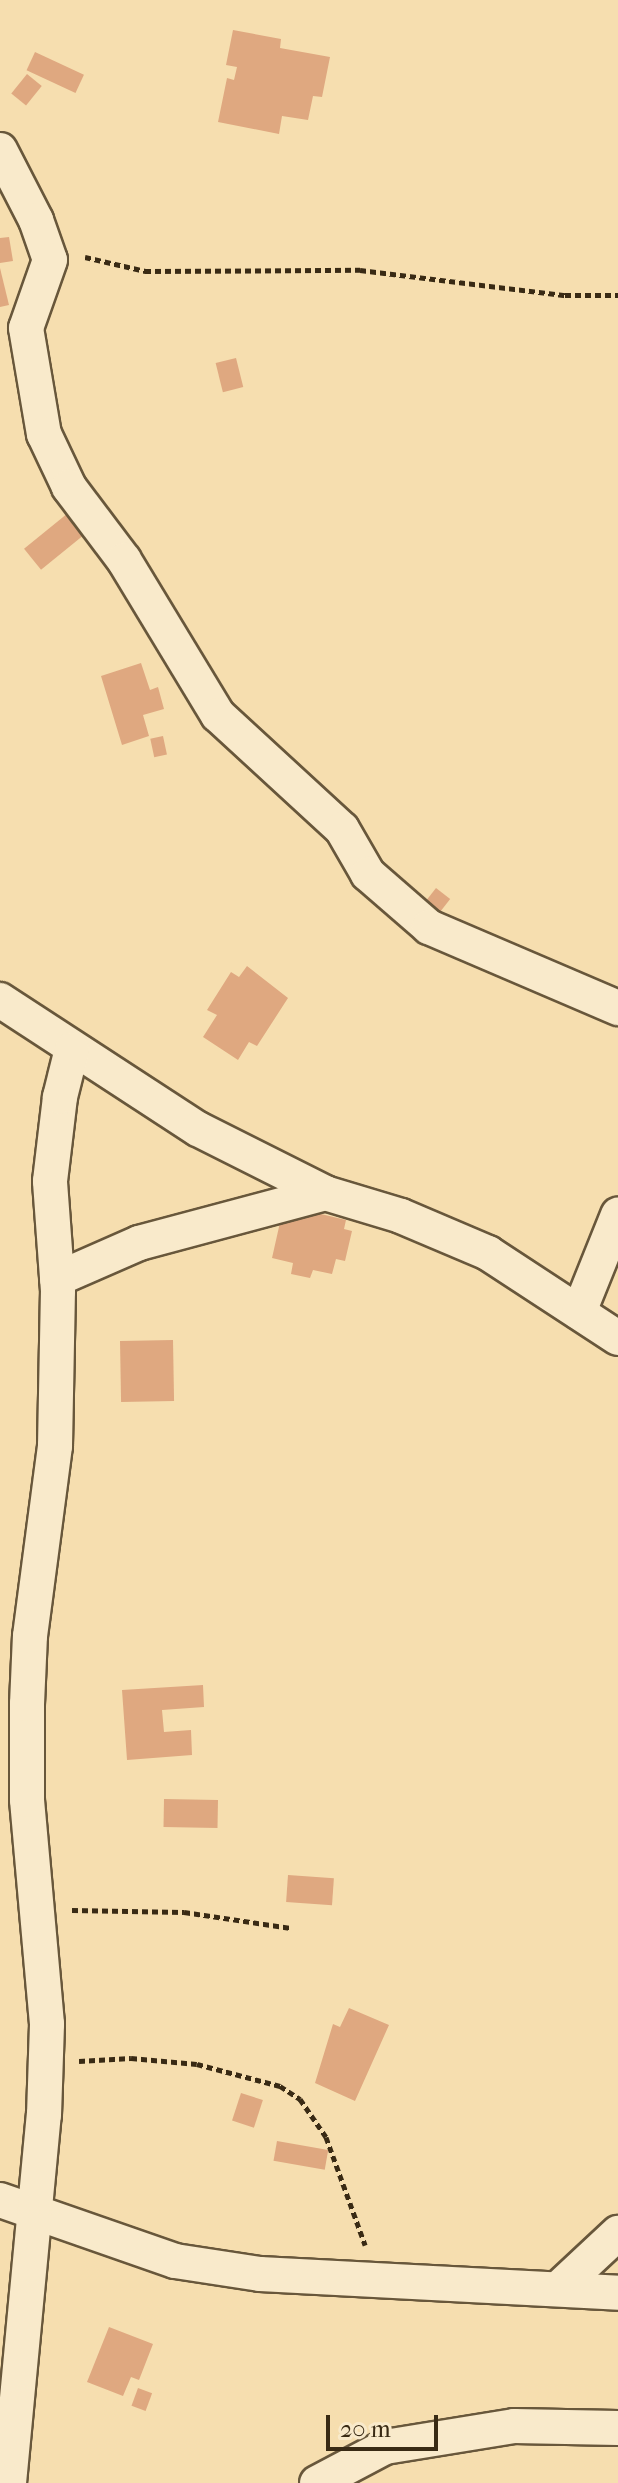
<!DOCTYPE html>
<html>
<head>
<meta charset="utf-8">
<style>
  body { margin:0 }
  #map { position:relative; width:618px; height:2483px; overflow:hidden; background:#f6deaf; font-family:"IM FELL French Canon",serif }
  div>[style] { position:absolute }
  .building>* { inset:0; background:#dfa880; transform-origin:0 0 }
  .path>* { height:5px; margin-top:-2.5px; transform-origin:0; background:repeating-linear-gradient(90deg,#392a14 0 6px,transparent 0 10px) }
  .roads { filter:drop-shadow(2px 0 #68573b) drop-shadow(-2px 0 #68573b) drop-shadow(0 2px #68573b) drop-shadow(0 -2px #68573b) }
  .minor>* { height:34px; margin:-17px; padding:0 17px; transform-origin:17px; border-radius:17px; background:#f9eacb }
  span { translate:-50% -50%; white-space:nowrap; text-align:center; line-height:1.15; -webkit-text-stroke:6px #f9eacb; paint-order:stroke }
  .scale { position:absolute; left:326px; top:2415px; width:112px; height:36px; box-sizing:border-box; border:4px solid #392a14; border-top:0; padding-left:10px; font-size:24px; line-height:28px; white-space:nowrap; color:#392a14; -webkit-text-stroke:6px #f9eacb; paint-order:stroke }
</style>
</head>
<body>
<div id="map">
  <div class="building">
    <i style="clip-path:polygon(233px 30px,281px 39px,280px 48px,330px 57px,322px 97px,313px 96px,308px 120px,282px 116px,279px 134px,218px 122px,227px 78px,234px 80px,237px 67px,226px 65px)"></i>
    <i style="left:35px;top:52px;width:54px;height:20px;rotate:25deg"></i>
    <i style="left:27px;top:74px;width:19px;height:25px;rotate:39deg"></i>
    <i style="clip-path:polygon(9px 237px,13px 261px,0 263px,0 238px)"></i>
    <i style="clip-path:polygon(0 268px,9px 305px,0 307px)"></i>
    <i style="left:236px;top:358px;width:30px;height:21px;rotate:76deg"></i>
    <i style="left:73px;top:509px;width:27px;height:63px;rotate:51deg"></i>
    <i style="clip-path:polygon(141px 663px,150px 690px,158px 687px,164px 709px,143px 715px,149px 736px,122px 745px,101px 676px)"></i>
    <i style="left:163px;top:736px;width:19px;height:13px;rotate:78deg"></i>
    <i style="left:436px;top:888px;width:18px;height:26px;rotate:38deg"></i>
    <i style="clip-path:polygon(247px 966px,288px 998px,257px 1046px,249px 1042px,238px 1060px,203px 1037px,217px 1015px,207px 1010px,231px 972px,239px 977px)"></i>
    <i style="clip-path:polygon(300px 1209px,346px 1220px,344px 1229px,352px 1231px,345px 1261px,336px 1259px,332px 1274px,313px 1270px,310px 1278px,291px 1274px,293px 1263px,272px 1258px,281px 1218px,297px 1221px)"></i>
    <i style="left:173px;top:1340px;width:61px;height:53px;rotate:89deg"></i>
    <i style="clip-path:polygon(203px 1685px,204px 1707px,162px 1710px,164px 1732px,191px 1730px,192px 1755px,127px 1760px,122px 1690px)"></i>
    <i style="left:164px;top:1799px;width:54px;height:28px;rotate:1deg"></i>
    <i style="left:288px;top:1875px;width:46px;height:27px;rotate:4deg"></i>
    <i style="clip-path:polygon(349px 2008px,389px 2025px,355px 2101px,315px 2083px,333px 2024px,340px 2027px)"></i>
    <i style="left:241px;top:2093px;width:23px;height:29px;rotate:18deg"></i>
    <i style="left:277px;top:2141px;width:52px;height:20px;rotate:10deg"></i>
    <i style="clip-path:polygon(109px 2327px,153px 2344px,139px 2380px,131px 2377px,123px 2396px,87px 2382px)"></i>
    <i style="left:138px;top:2388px;width:15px;height:19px;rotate:20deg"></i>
  </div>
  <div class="path">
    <i style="left:85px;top:257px;width:62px;rotate:13.1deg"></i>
    <i style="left:145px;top:271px;width:215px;rotate:-0.3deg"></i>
    <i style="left:360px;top:270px;width:207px;rotate:7deg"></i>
    <i style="left:565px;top:295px;width:53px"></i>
    <i style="left:72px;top:1910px;width:112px;rotate:1deg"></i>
    <i style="left:184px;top:1912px;width:108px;rotate:8.5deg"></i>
    <i style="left:79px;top:2061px;width:52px;rotate:-3.3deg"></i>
    <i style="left:131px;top:2058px;width:66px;rotate:5.2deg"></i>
    <i style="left:197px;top:2064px;width:86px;rotate:14.8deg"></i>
    <i style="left:280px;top:2086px;width:24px;rotate:33deg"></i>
    <i style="left:300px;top:2099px;width:46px;rotate:55.6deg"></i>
    <i style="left:326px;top:2137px;width:115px;rotate:70.1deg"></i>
  </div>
  <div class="roads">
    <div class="minor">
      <i style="left:0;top:150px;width:79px;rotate:62.8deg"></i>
      <i style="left:36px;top:220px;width:42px;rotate:70.7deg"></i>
      <i style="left:50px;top:260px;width:72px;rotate:109.4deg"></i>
      <i style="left:26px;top:328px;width:108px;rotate:80.4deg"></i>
      <i style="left:44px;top:434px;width:59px;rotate:64.7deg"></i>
      <i style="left:69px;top:487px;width:91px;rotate:53deg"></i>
      <i style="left:124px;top:560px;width:181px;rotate:58.8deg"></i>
      <i style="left:218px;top:715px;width:168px;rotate:42.6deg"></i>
      <i style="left:342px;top:829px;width:52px;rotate:60deg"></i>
      <i style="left:368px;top:874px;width:81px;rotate:41deg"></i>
      <i style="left:429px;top:927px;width:206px;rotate:23.2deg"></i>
      <i style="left:0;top:1000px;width:236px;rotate:33.1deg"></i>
      <i style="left:198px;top:1129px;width:142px;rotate:26.7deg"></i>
      <i style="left:325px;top:1193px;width:79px;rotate:16.8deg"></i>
      <i style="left:401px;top:1216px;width:95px;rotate:23deg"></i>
      <i style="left:488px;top:1253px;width:155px;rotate:33.2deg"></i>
      <i style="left:57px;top:1279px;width:90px;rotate:-23.7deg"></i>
      <i style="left:139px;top:1243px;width:193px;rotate:-15deg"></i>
      <i style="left:579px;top:1312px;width:105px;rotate:-68.1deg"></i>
      <i style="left:0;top:2200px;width:185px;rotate:19.2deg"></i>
      <i style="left:175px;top:2261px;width:86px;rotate:8.7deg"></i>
      <i style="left:260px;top:2274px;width:359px;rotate:3deg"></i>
      <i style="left:559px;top:2288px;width:81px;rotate:-43deg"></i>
      <i style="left:9px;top:2483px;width:370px;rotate:-84.6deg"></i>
      <i style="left:44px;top:2115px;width:91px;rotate:-88.1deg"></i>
      <i style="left:47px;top:2024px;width:225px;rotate:-95.1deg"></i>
      <i style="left:27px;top:1800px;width:96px;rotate:-90deg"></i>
      <i style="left:27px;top:1704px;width:68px;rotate:-87.5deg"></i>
      <i style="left:30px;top:1636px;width:192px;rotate:-82.5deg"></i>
      <i style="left:55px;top:1446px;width:155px;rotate:-88.9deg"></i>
      <i style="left:58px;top:1291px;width:110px;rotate:-94.2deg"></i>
      <i style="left:50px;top:1181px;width:85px;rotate:-83.2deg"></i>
      <i style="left:60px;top:1097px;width:49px;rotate:-76deg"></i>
      <i style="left:317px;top:2483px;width:77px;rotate:-27.9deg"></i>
      <i style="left:385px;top:2447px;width:131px;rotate:-9.2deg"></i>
      <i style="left:514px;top:2426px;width:104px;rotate:1.1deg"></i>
    </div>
  </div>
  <div class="scale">20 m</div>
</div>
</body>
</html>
